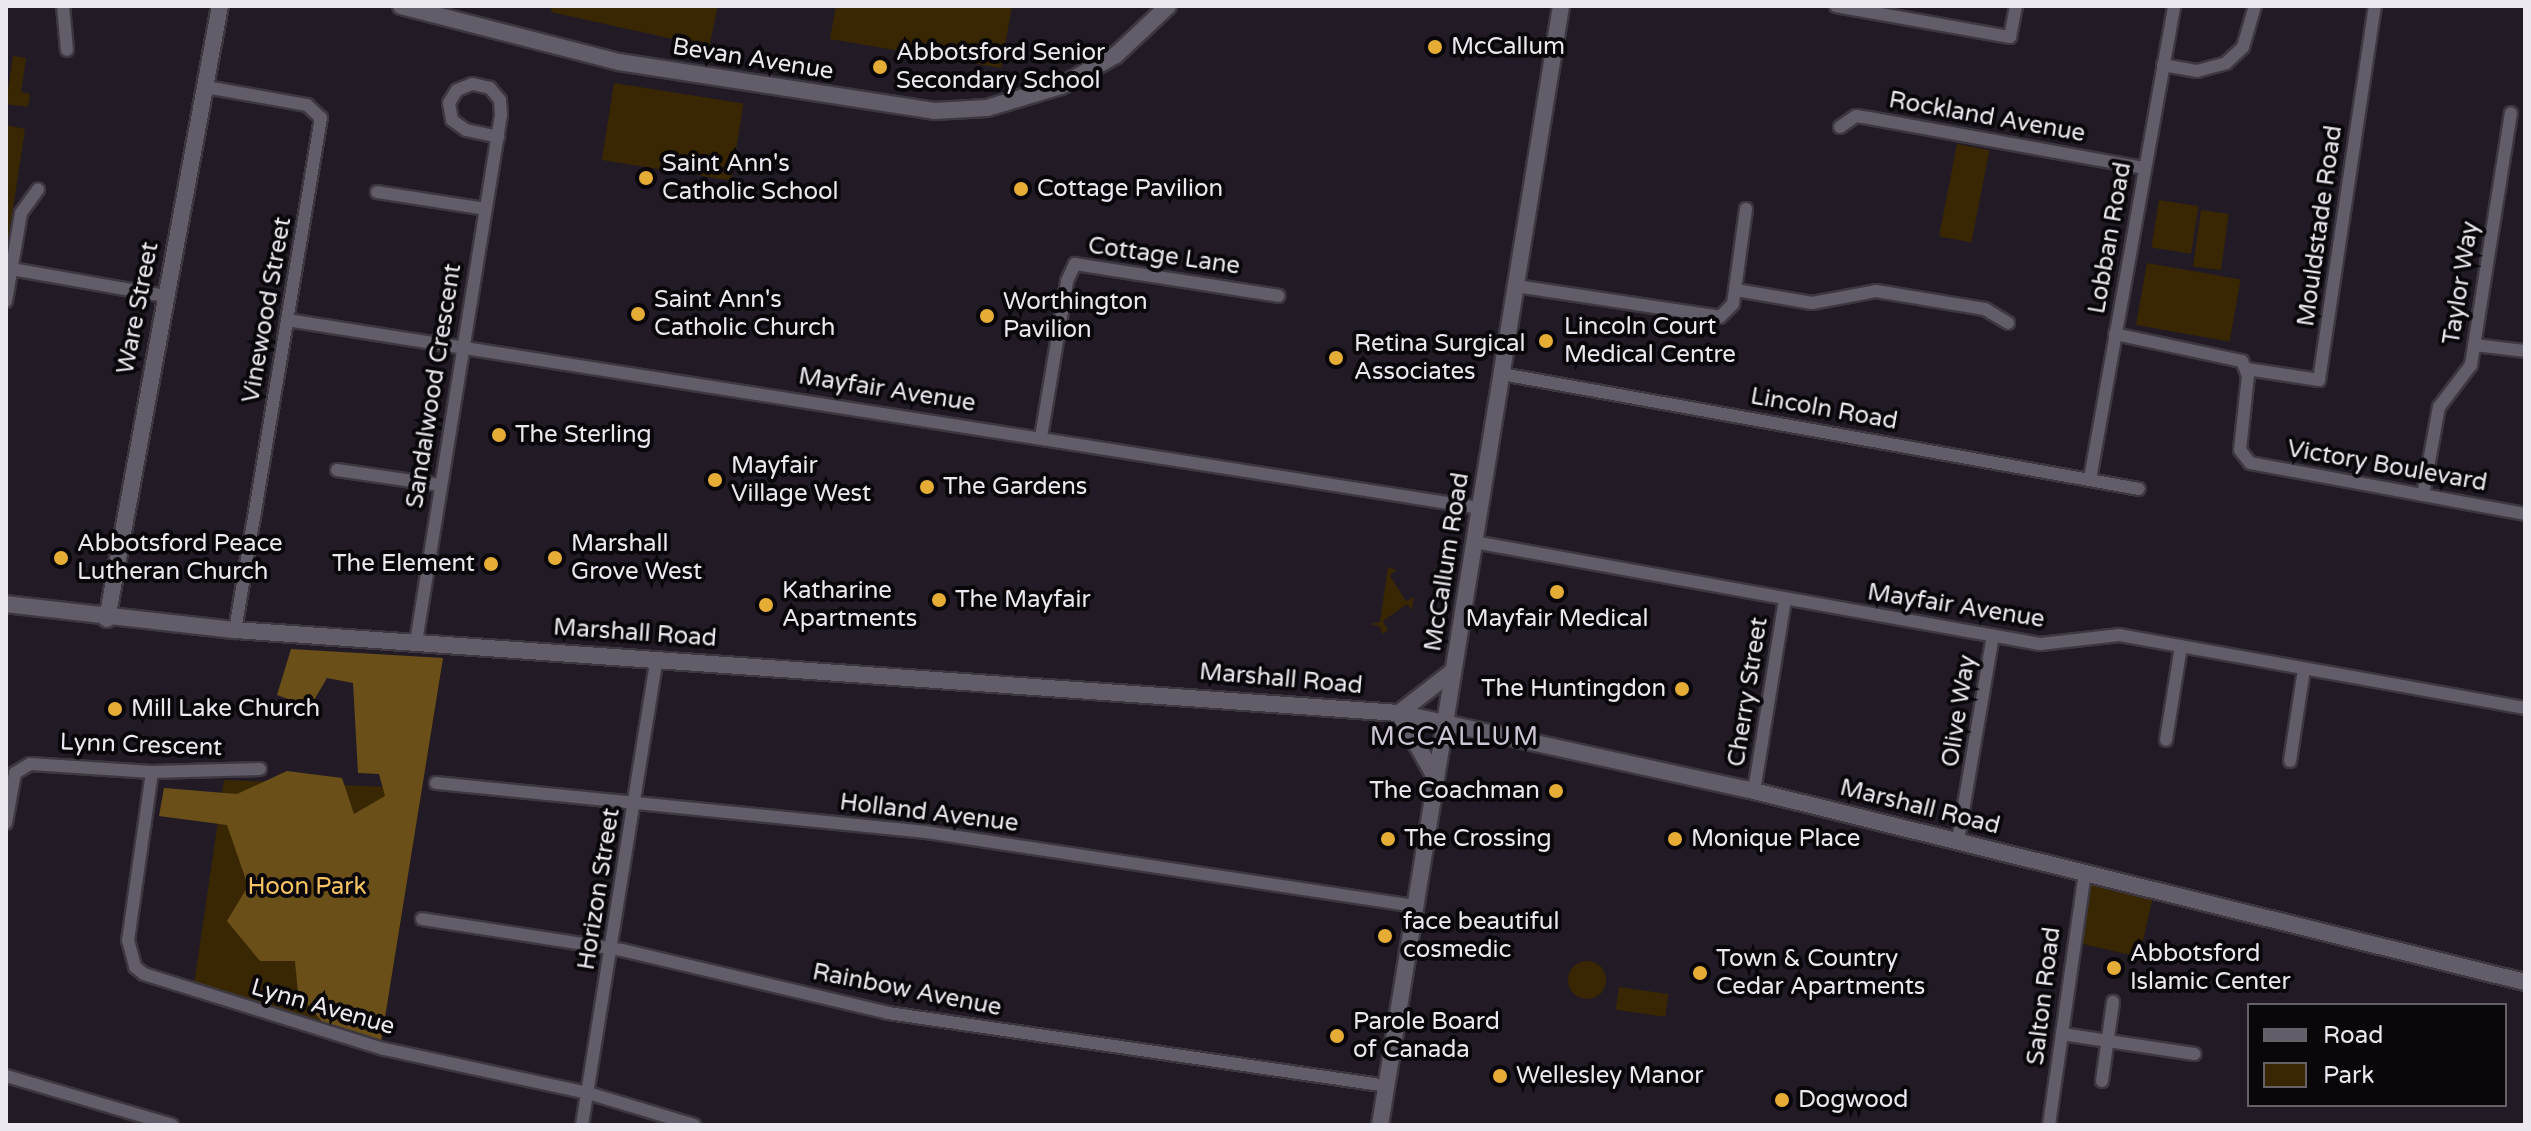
<!DOCTYPE html>
<html>
<head>
<meta charset="utf-8">
<style>
  body { margin:0 }
  #map { position:relative; width:2531px; height:1131px; overflow:hidden; background:#221b26; font-family:"Varela Round",sans-serif }
  div>[style] { position:absolute }
  .green>* { inset:0; background:#392703; transform-origin:0 0 }
  .round { border-radius:50% }
  .forest>* { inset:0; background:#6a4f19 }
  .roads { filter:drop-shadow(2px 0 #3d3840) drop-shadow(-2px 0 #3d3840) drop-shadow(0 2px #3d3840) drop-shadow(0 -2px #3d3840) }
  .street>* { height:12px; margin:-6px; padding:0 6px; transform-origin:6px; border-radius:6px; background:#635c69 }
  .secondary>* { height:16px; margin:-8px; padding:0 8px; transform-origin:8px; border-radius:8px; background:#635c69 }
  .dots>* { width:22px; height:22px; translate:-50% -50%; box-sizing:border-box; border:4px solid #0a070b; border-radius:50% }
  span { translate:-50% -50%; white-space:nowrap; text-align:center; line-height:1.15; -webkit-text-stroke:8px #0a070b; paint-order:stroke }
  .poi-label { font-size:24px; color:#ede8f0 }
  .left { translate:0 -50%; text-align:left }
  .right { translate:-100% -50%; text-align:right }
  .street-label { font-size:24px; color:#ede8f0 }
  .park-label { font-size:24px; color:#f7c464 }
  .neighbourhood-label { font-size:26px; color:#cfc6d5; letter-spacing:2px }
  .frame { position:absolute; inset:0; border:8px solid #ede8f0; pointer-events:none }
  .legend { position:absolute; left:2247px; top:1003px; width:260px; height:104px; box-sizing:border-box; background:#0a070b; border:2px solid #656167; margin:0; padding:10px 14px; list-style:none; font-size:24px; color:#ede8f0 }
  .legend li { display:flex; align-items:center; gap:16px; height:40px }
  .legend b { width:40px; border:2px solid #656167 }
</style>
</head>
<body>
<div id="map">
  <div class="green">
    <i style="clip-path:polygon(552px 6px,718px 6px,709px 47px,551px 12px)"></i>
    <i style="clip-path:polygon(836px 6px,1012px 6px,1001px 68px,830px 39px)"></i>
    <i style="clip-path:polygon(13px 56px,26px 58px,21px 92px,30px 94px,28px 107px,6px 104px)"></i>
    <i style="left:614px;top:83px;width:131px;height:78px;rotate:9deg"></i>
    <i style="clip-path:polygon(6px 125px,25px 129px,7px 249px,6px 248px)"></i>
    <i style="left:1957px;top:144px;width:33px;height:94px;rotate:11deg"></i>
    <i style="left:2159px;top:200px;width:40px;height:48px;rotate:9deg"></i>
    <i style="left:2201px;top:210px;width:28px;height:57px;rotate:8deg"></i>
    <i style="left:2147px;top:263px;width:95px;height:63px;rotate:10deg"></i>
    <i style="clip-path:polygon(1388px 567px,1396px 570px,1390px 576px,1406px 601px,1414px 597px,1412px 610px,1407px 604px,1383px 621px,1388px 630px,1383px 634px,1379px 626px,1370px 624px,1380px 622px)"></i>
    <i style="clip-path:polygon(433px 658px,443px 658px,381px 1042px,194px 984px,224px 780px,411px 788px)"></i>
    <i style="left:2086px;top:876px;width:70px;height:67px;rotate:13deg"></i>
    <i class="round" style="left:1568px;top:961px;width:38px;height:38px"></i>
    <i style="left:1619px;top:987px;width:50px;height:23px;rotate:8deg"></i>
  </div>
  <div class="forest">
    <i style="clip-path:polygon(291px 649px,443px 658px,381px 1042px,324px 1024px,298px 993px,295px 961px,260px 961px,227px 921px,248px 886px,227px 825px,159px 816px,164px 788px,237px 794px,287px 771px,342px 778px,354px 814px,385px 796px,379px 774px,358px 773px,353px 683px,327px 678px,310px 707px,277px 695px)"></i>
  </div>
  <div class="roads">
    <div class="street">
      <i style="left:63px;top:6px;width:44px;rotate:84.8deg"></i>
      <i style="left:1836px;top:6px;width:177px;rotate:10.1deg"></i>
      <i style="left:2010px;top:37px;width:32px;rotate:-79deg"></i>
      <i style="left:2163px;top:65px;width:35px;rotate:10deg"></i>
      <i style="left:2197px;top:71px;width:30px;rotate:-15deg"></i>
      <i style="left:2226px;top:63px;width:23px;rotate:-43deg"></i>
      <i style="left:2243px;top:47px;width:43px;rotate:-73.7deg"></i>
      <i style="left:206px;top:87px;width:103px;rotate:10.1deg"></i>
      <i style="left:307px;top:105px;width:19px;rotate:43deg"></i>
      <i style="left:321px;top:118px;width:519px;rotate:99.53deg"></i>
      <i style="left:1840px;top:127px;width:19px;rotate:-35deg"></i>
      <i style="left:1856px;top:116px;width:13px;rotate:9deg"></i>
      <i style="left:1869px;top:118px;width:280px;rotate:10.3deg"></i>
      <i style="left:377px;top:192px;width:110px;rotate:8.9deg"></i>
      <i style="left:6px;top:268px;width:160px;rotate:10deg"></i>
      <i style="left:1516px;top:286px;width:206px;rotate:8.6deg"></i>
      <i style="left:1720px;top:317px;width:18px;rotate:-45deg"></i>
      <i style="left:1733px;top:304px;width:96px;rotate:-82.2deg"></i>
      <i style="left:1736px;top:290px;width:77px;rotate:9.7deg"></i>
      <i style="left:1812px;top:303px;width:65px;rotate:-10.6deg"></i>
      <i style="left:1876px;top:291px;width:110px;rotate:9.4deg"></i>
      <i style="left:1985px;top:309px;width:27px;rotate:31deg"></i>
      <i style="left:6px;top:301px;width:89px;rotate:-80.3deg"></i>
      <i style="left:21px;top:213px;width:29px;rotate:-54deg"></i>
      <i style="left:287px;top:320px;width:1208px;rotate:8.96deg"></i>
      <i style="left:2115px;top:334px;width:130px;rotate:12deg"></i>
      <i style="left:2242px;top:361px;width:16px;rotate:68deg"></i>
      <i style="left:2248px;top:376px;width:74px;rotate:96.2deg"></i>
      <i style="left:2240px;top:450px;width:16px;rotate:52deg"></i>
      <i style="left:2250px;top:463px;width:280px;rotate:10.5deg"></i>
      <i style="left:2474px;top:345px;width:51px;rotate:6.7deg"></i>
      <i style="left:2247px;top:369px;width:73px;rotate:8.7deg"></i>
      <i style="left:2319px;top:380px;width:378px;rotate:-81.5deg"></i>
      <i style="left:1502px;top:374px;width:647px;rotate:10.23deg"></i>
      <i style="left:1041px;top:437px;width:158px;rotate:-80.5deg"></i>
      <i style="left:1067px;top:281px;width:19px;rotate:-65deg"></i>
      <i style="left:1075px;top:264px;width:206px;rotate:8.9deg"></i>
      <i style="left:337px;top:470px;width:104px;rotate:8.3deg"></i>
      <i style="left:2090px;top:479px;width:480px;rotate:-79.9deg"></i>
      <i style="left:2423px;top:495px;width:89px;rotate:-79.7deg"></i>
      <i style="left:2439px;top:407px;width:53px;rotate:-52.7deg"></i>
      <i style="left:2471px;top:365px;width:255px;rotate:-81deg"></i>
      <i style="left:1474px;top:542px;width:575px;rotate:10.22deg"></i>
      <i style="left:2040px;top:644px;width:80px;rotate:-6.5deg"></i>
      <i style="left:2119px;top:635px;width:413px;rotate:10.2deg"></i>
      <i style="left:416px;top:642px;width:534px;rotate:-80.84deg"></i>
      <i style="left:501px;top:115px;width:15px;rotate:-94deg"></i>
      <i style="left:500px;top:100px;width:16px;rotate:-130deg"></i>
      <i style="left:490px;top:88px;width:18px;rotate:-167deg"></i>
      <i style="left:472px;top:84px;width:16px;rotate:158deg"></i>
      <i style="left:457px;top:90px;width:15px;rotate:122deg"></i>
      <i style="left:449px;top:103px;width:17px;rotate:80deg"></i>
      <i style="left:452px;top:120px;width:17px;rotate:36deg"></i>
      <i style="left:466px;top:130px;width:33px;rotate:12deg"></i>
      <i style="left:2166px;top:740px;width:95px;rotate:-80.9deg"></i>
      <i style="left:2290px;top:761px;width:93px;rotate:-81.3deg"></i>
      <i style="left:152px;top:772px;width:170px;rotate:98.1deg"></i>
      <i style="left:128px;top:940px;width:28px;rotate:75deg"></i>
      <i style="left:135px;top:967px;width:11px;rotate:38deg"></i>
      <i style="left:144px;top:974px;width:251px;rotate:17.4deg"></i>
      <i style="left:384px;top:1049px;width:209px;rotate:12.2deg"></i>
      <i style="left:588px;top:1093px;width:111px;rotate:16.8deg"></i>
      <i style="left:436px;top:783px;width:492px;rotate:5.7deg"></i>
      <i style="left:926px;top:832px;width:496px;rotate:8.6deg"></i>
      <i style="left:1754px;top:791px;width:194px;rotate:-80.8deg"></i>
      <i style="left:6px;top:823px;width:51px;rotate:-79.8deg"></i>
      <i style="left:15px;top:773px;width:17px;rotate:-31deg"></i>
      <i style="left:30px;top:764px;width:122px;rotate:3.8deg"></i>
      <i style="left:152px;top:772px;width:108px;rotate:-1.6deg"></i>
      <i style="left:1958px;top:840px;width:207px;rotate:-80.3deg"></i>
      <i style="left:422px;top:919px;width:202px;rotate:8.8deg"></i>
      <i style="left:622px;top:950px;width:273px;rotate:13.3deg"></i>
      <i style="left:888px;top:1013px;width:504px;rotate:8.32deg"></i>
      <i style="left:2062px;top:1034px;width:134px;rotate:8.6deg"></i>
      <i style="left:6px;top:1076px;width:173px;rotate:16.4deg"></i>
      <i style="left:2102px;top:1081px;width:80px;rotate:-82.1deg"></i>
      <i style="left:582px;top:1125px;width:472px;rotate:-80.9deg"></i>
      <i style="left:2049px;top:1125px;width:255px;rotate:-81.9deg"></i>
    </div>
    <div class="secondary">
      <i style="left:401px;top:6px;width:225px;rotate:14.4deg"></i>
      <i style="left:619px;top:62px;width:319px;rotate:8.8deg"></i>
      <i style="left:934px;top:111px;width:53px;rotate:-3.2deg"></i>
      <i style="left:987px;top:108px;width:77px;rotate:-16.6deg"></i>
      <i style="left:1061px;top:86px;width:63px;rotate:-29.4deg"></i>
      <i style="left:1116px;top:55px;width:71px;rotate:-43.3deg"></i>
      <i style="left:6px;top:604px;width:230px;rotate:6.5deg"></i>
      <i style="left:235px;top:630px;width:1167px;rotate:4.08deg"></i>
      <i style="left:1399px;top:713px;width:355px;rotate:12.4deg"></i>
      <i style="left:1746px;top:789px;width:803px;rotate:13.92deg"></i>
      <i style="left:107px;top:619px;width:623px;rotate:-79.56deg"></i>
      <i style="left:1399px;top:713px;width:73px;rotate:60.6deg"></i>
      <i style="left:1399px;top:713px;width:68px;rotate:-37.9deg"></i>
      <i style="left:1380px;top:1125px;width:1134px;rotate:-80.81deg"></i>
    </div>
  </div>
  <div class="dots">
    <i style="left:1435px;top:47px;background:#e6ad36"></i>
    <i style="left:880px;top:67px;background:#e6ad36"></i>
    <i style="left:646px;top:178px;background:#e6ad36"></i>
    <i style="left:1021px;top:189px;background:#e6ad36"></i>
    <i style="left:638px;top:314px;background:#e6ad36"></i>
    <i style="left:987px;top:316px;background:#e6ad36"></i>
    <i style="left:1546px;top:341px;background:#e6ad36"></i>
    <i style="left:1336px;top:358px;background:#e6ad36"></i>
    <i style="left:499px;top:435px;background:#e6ad36"></i>
    <i style="left:715px;top:480px;background:#e6ad36"></i>
    <i style="left:927px;top:487px;background:#e6ad36"></i>
    <i style="left:61px;top:558px;background:#e6ad36"></i>
    <i style="left:555px;top:558px;background:#e6ad36"></i>
    <i style="left:491px;top:564px;background:#e6ad36"></i>
    <i style="left:1557px;top:592px;background:#e6ad36"></i>
    <i style="left:939px;top:600px;background:#e6ad36"></i>
    <i style="left:766px;top:605px;background:#e6ad36"></i>
    <i style="left:1682px;top:689px;background:#e6ad36"></i>
    <i style="left:115px;top:709px;background:#e6ad36"></i>
    <i style="left:1556px;top:791px;background:#e6ad36"></i>
    <i style="left:1388px;top:839px;background:#e6ad36"></i>
    <i style="left:1675px;top:839px;background:#e6ad36"></i>
    <i style="left:1385px;top:936px;background:#e6ad36"></i>
    <i style="left:2114px;top:968px;background:#e6ad36"></i>
    <i style="left:1700px;top:973px;background:#e6ad36"></i>
    <i style="left:1337px;top:1036px;background:#e6ad36"></i>
    <i style="left:1500px;top:1076px;background:#e6ad36"></i>
    <i style="left:1782px;top:1100px;background:#e6ad36"></i>
  </div>
  <div class="poi-label">
    <span class="left" style="left:1451px;top:47px">McCallum</span>
    <span class="left" style="left:896px;top:67px">Abbotsford Senior<br>Secondary School</span>
    <span class="left" style="left:662px;top:178px">Saint Ann's<br>Catholic School</span>
    <span class="left" style="left:1037px;top:189px">Cottage Pavilion</span>
    <span class="left" style="left:654px;top:314px">Saint Ann's<br>Catholic Church</span>
    <span class="left" style="left:1003px;top:316px">Worthington<br>Pavilion</span>
    <span class="left" style="left:1564px;top:341px">Lincoln Court<br>Medical Centre</span>
    <span class="left" style="left:1354px;top:358px">Retina Surgical<br>Associates</span>
    <span class="left" style="left:515px;top:435px">The Sterling</span>
    <span class="left" style="left:731px;top:480px">Mayfair<br>Village West</span>
    <span class="left" style="left:943px;top:487px">The Gardens</span>
    <span class="left" style="left:77px;top:558px">Abbotsford Peace<br>Lutheran Church</span>
    <span class="left" style="left:571px;top:558px">Marshall<br>Grove West</span>
    <span class="right" style="left:475px;top:564px">The Element</span>
    <span class="left" style="left:782px;top:605px">Katharine<br>Apartments</span>
    <span class="left" style="left:955px;top:600px">The Mayfair</span>
    <span style="left:1557px;top:619px">Mayfair Medical</span>
    <span class="right" style="left:1666px;top:689px">The Huntingdon</span>
    <span class="left" style="left:131px;top:709px">Mill Lake Church</span>
    <span class="right" style="left:1540px;top:791px">The Coachman</span>
    <span class="left" style="left:1404px;top:839px">The Crossing</span>
    <span class="left" style="left:1691px;top:839px">Monique Place</span>
    <span class="left" style="left:1403px;top:936px">face beautiful<br>cosmedic</span>
    <span class="left" style="left:2130px;top:968px">Abbotsford<br>Islamic Center</span>
    <span class="left" style="left:1716px;top:973px">Town &amp; Country<br>Cedar Apartments</span>
    <span class="left" style="left:1353px;top:1036px">Parole Board<br>of Canada</span>
    <span class="left" style="left:1516px;top:1076px">Wellesley Manor</span>
    <span class="left" style="left:1798px;top:1100px">Dogwood</span>
  </div>
  <div class="street-label">
    <span style="left:753px;top:59px;rotate:9deg">Bevan Avenue</span>
    <span style="left:1987px;top:117px;rotate:10deg">Rockland Avenue</span>
    <span style="left:2320px;top:226px;rotate:-82deg">Mouldstade Road</span>
    <span style="left:2110px;top:238px;rotate:-80deg">Lobban Road</span>
    <span style="left:1164px;top:256px;rotate:8deg">Cottage Lane</span>
    <span style="left:2461px;top:283px;rotate:-81deg">Taylor Way</span>
    <span style="left:138px;top:308px;rotate:-79deg">Ware Street</span>
    <span style="left:267px;top:310px;rotate:-80deg">Vinewood Street</span>
    <span style="left:434px;top:386px;rotate:-81deg">Sandalwood Crescent</span>
    <span style="left:887px;top:390px;rotate:9deg">Mayfair Avenue</span>
    <span style="left:1824px;top:409px;rotate:10deg">Lincoln Road</span>
    <span style="left:2387px;top:466px;rotate:10deg">Victory Boulevard</span>
    <span style="left:1447px;top:562px;rotate:-81deg">McCallum Road</span>
    <span style="left:1956px;top:606px;rotate:9deg">Mayfair Avenue</span>
    <span style="left:635px;top:633px;rotate:4deg">Marshall Road</span>
    <span style="left:1281px;top:679px;rotate:5deg">Marshall Road</span>
    <span style="left:1748px;top:692px;rotate:-81deg">Cherry Street</span>
    <span style="left:1959px;top:711px;rotate:-81deg">Olive Way</span>
    <span style="left:141px;top:745px;rotate:2deg">Lynn Crescent</span>
    <span style="left:1920px;top:807px;rotate:14deg">Marshall Road</span>
    <span style="left:929px;top:813px;rotate:7deg">Holland Avenue</span>
    <span style="left:599px;top:889px;rotate:-81deg">Horizon Street</span>
    <span style="left:907px;top:990px;rotate:11deg">Rainbow Avenue</span>
    <span style="left:2044px;top:996px;rotate:-83deg">Salton Road</span>
    <span style="left:323px;top:1007px;rotate:16deg">Lynn Avenue</span>
  </div>
  <div class="park-label">
    <span style="left:307px;top:887px">Hoon Park</span>
  </div>
  <div class="neighbourhood-label">
    <span style="left:1455px;top:737px">MCCALLUM</span>
  </div>
  <div class="frame"></div>
  <ul class="legend">
  <li><b style="height:10px;background:#635c69"></b>Road</li>
  <li><b style="height:22px;background:#392703"></b>Park</li>
  </ul>
</div>
</body>
</html>
